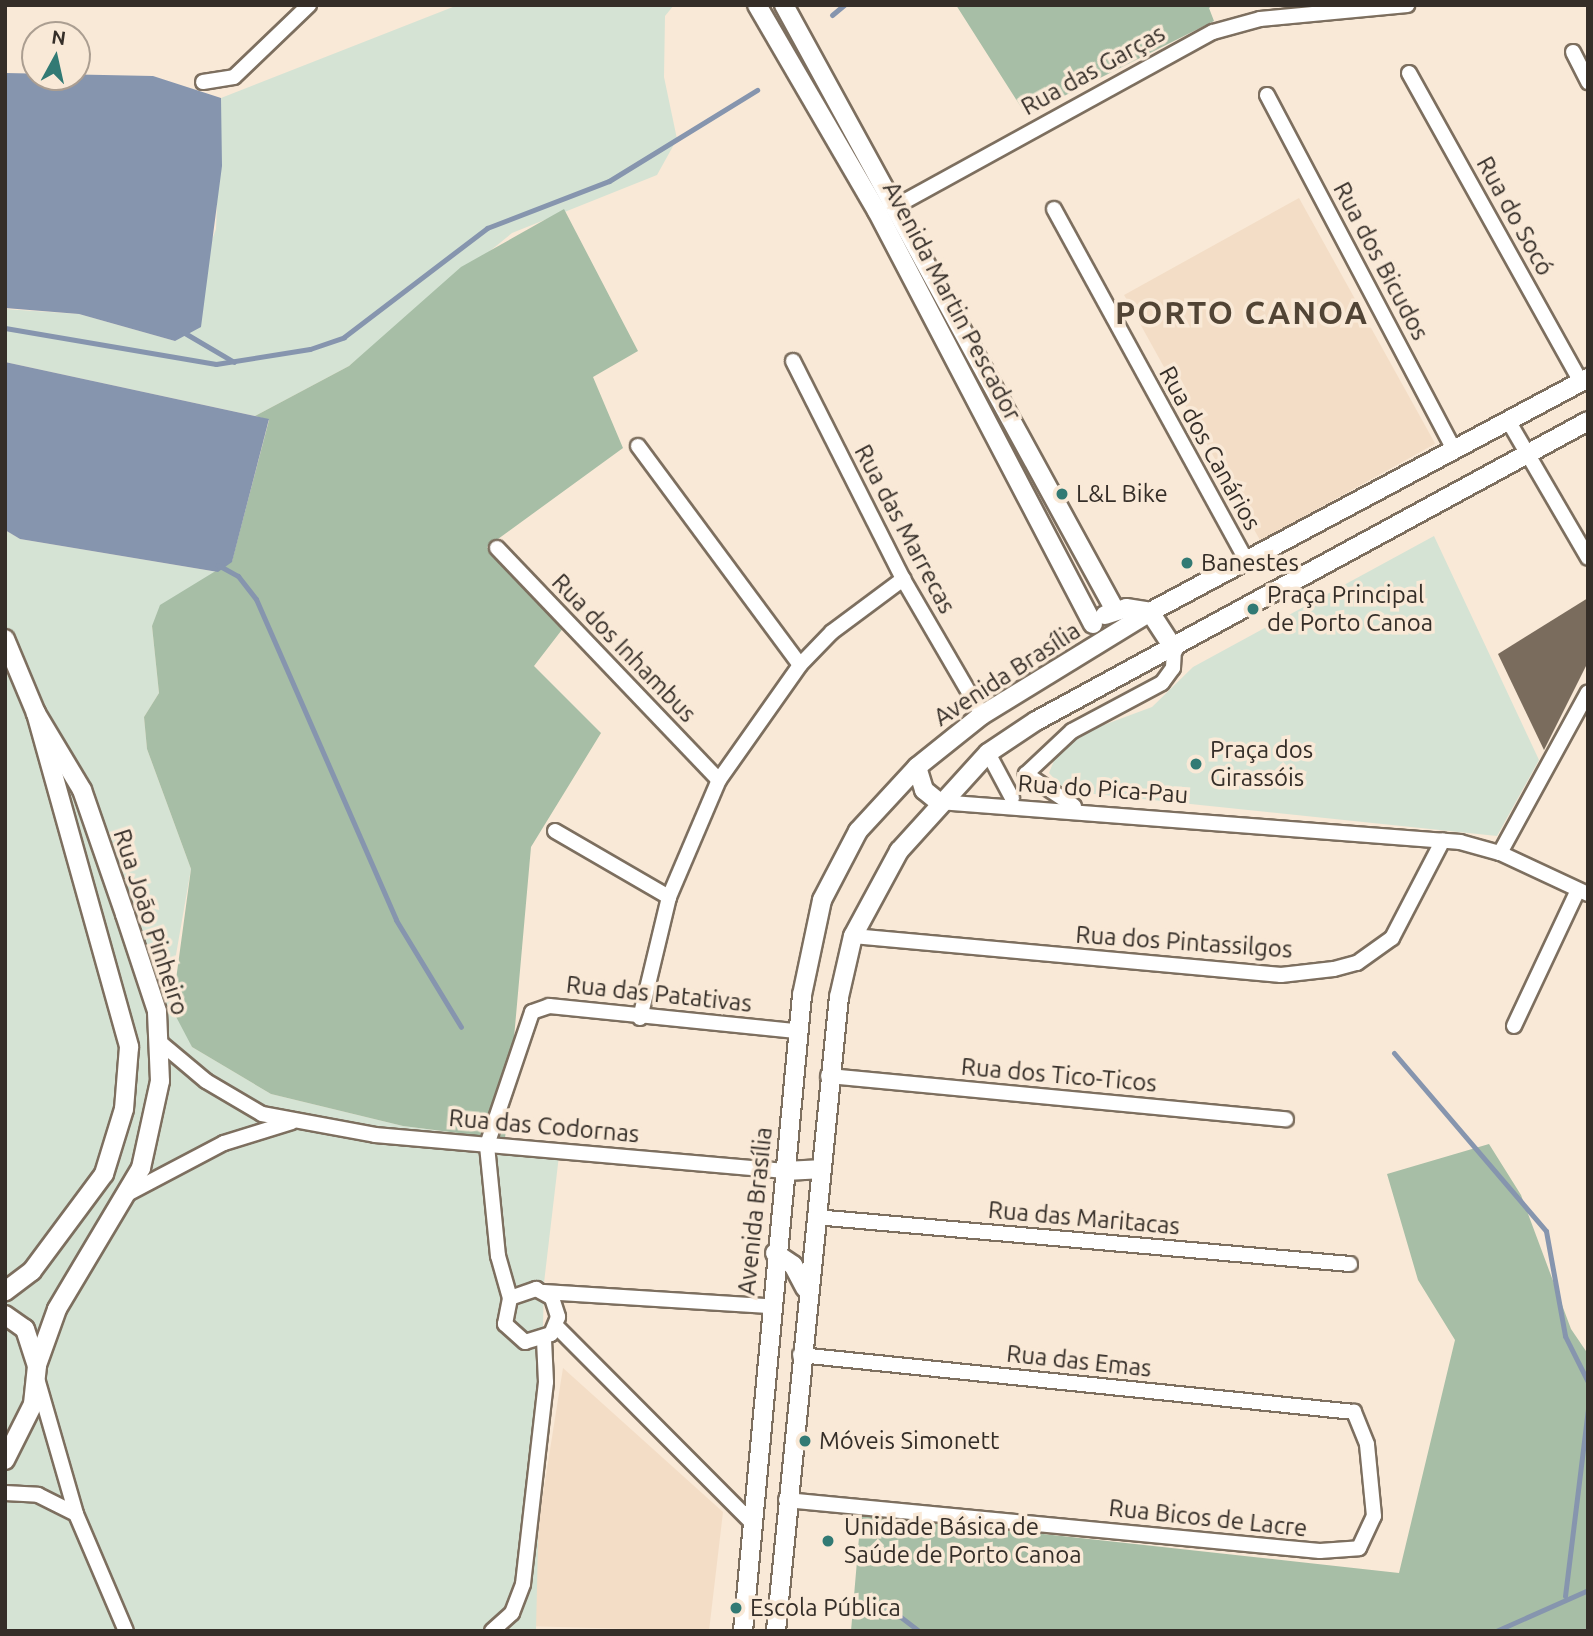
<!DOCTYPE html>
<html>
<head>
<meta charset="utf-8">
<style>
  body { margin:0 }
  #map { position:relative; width:1593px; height:1636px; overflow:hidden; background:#f9e9d7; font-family:Ubuntu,sans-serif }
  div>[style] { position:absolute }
  .built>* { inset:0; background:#f3ddc6; transform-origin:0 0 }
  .green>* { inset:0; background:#d5e3d4 }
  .forest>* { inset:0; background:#a7bea6 }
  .water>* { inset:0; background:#8695ae }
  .stream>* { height:5px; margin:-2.5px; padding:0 2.5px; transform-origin:2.5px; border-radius:2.5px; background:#8695ae }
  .building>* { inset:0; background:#7a6c5d }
  .roads { filter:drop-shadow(2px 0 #7d6f5f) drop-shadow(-2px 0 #7d6f5f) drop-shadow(0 2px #7d6f5f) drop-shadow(0 -2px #7d6f5f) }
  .minor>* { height:14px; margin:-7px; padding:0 7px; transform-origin:7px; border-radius:7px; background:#fff }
  .tertiary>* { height:18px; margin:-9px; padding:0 9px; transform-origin:9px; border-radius:9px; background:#fff }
  .dots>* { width:19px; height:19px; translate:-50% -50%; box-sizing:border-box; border:4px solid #f9e9d7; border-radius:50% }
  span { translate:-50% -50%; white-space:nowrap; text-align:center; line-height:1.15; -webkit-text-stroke:7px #f9e9d7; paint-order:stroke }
  .street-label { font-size:24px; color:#352e28 }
  .poi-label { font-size:24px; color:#352e28 }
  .left { translate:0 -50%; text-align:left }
  .district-label { font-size:32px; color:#514435; font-weight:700; letter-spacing:2px }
  .frame { position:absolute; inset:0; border:7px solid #352e28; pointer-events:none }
  .north { position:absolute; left:21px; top:21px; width:70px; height:70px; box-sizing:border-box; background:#f9e9d7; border:2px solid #ab9e91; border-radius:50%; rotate:8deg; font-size:19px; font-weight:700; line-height:28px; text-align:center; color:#352e28 }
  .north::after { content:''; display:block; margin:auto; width:24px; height:32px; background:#327a74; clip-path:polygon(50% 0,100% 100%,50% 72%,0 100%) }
</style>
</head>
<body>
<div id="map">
  <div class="built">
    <i style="left:1299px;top:198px;width:281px;height:200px;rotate:61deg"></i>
    <i style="clip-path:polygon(563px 1368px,723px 1512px,709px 1631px,522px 1626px)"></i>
  </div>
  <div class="green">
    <i style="clip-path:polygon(458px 5px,674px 5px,665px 16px,664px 77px,677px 139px,657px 175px,512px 233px,349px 366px,255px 416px,5px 362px,5px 309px,79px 314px,175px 341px,216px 229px,221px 98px)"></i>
    <i style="clip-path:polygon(5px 530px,20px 539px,218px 572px,186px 590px,152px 626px,159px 693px,144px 717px,147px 749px,191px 869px,170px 989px,192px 1047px,271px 1094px,403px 1126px,560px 1147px,544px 1283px,536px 1631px,5px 1631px)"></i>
    <i style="clip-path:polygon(1434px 536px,1539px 760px,1497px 836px,1066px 791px,1049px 773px,1059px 748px,1074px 736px,1152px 707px,1193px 667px)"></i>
  </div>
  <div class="forest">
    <i style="clip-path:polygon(956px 5px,1213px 5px,1209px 8px,1214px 21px,1026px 115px)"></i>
    <i style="clip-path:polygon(564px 209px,638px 351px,593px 377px,623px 448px,487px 547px,564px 627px,534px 666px,601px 733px,531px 847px,505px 1139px,403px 1126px,271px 1094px,192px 1047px,172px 1009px,191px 869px,147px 749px,144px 717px,159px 693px,152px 626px,160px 605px,232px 561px,269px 420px,255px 416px,349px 366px,461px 267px)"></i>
    <i style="clip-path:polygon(1489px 1144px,1521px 1195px,1571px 1329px,1588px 1354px,1588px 1631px,851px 1631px,861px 1514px,1399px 1573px,1455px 1340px,1418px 1280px,1387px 1174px)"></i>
  </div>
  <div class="water">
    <i style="clip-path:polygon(5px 73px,153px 76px,221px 98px,222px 166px,201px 327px,175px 341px,79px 314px,5px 308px)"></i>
    <i style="clip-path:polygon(5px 362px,269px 419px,232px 562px,218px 572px,20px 539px,5px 530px)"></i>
  </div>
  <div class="stream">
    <i style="left:832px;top:15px;width:16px;rotate:-40deg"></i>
    <i style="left:5px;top:328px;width:214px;rotate:9.7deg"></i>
    <i style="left:216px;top:364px;width:95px;rotate:-9.1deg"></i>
    <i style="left:310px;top:349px;width:36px;rotate:-19deg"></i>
    <i style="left:344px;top:337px;width:180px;rotate:-37.3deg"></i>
    <i style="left:487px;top:228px;width:131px;rotate:-21.1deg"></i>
    <i style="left:609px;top:181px;width:174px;rotate:-31.6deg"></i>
    <i style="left:183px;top:332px;width:59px;rotate:30.5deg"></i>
    <i style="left:218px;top:565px;width:23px;rotate:29deg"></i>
    <i style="left:238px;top:576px;width:29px;rotate:52deg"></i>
    <i style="left:256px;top:599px;width:350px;rotate:66.4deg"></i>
    <i style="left:396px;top:920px;width:125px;rotate:58.7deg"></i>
    <i style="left:1394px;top:1053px;width:234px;rotate:49.5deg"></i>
    <i style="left:1546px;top:1231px;width:107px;rotate:79.7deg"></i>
    <i style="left:1565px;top:1336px;width:51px;rotate:63.4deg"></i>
    <i style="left:1565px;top:1596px;width:188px;rotate:-83deg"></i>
    <i style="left:885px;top:1605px;width:43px;rotate:37.4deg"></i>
    <i style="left:1496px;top:1631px;width:101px;rotate:-24deg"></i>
  </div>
  <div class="building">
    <i style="clip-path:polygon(1588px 598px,1588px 662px,1544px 750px,1498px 654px)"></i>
  </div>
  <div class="roads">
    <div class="minor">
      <i style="left:1573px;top:52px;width:34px;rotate:63deg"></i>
      <i style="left:1409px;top:73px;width:354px;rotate:60.9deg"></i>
      <i style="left:203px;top:82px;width:31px;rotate:-9deg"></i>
      <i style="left:234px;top:77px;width:104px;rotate:-43.8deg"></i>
      <i style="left:1267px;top:95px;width:400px;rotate:62.2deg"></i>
      <i style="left:898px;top:205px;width:359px;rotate:-28.8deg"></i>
      <i style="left:1213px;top:32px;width:49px;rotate:-15.5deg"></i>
      <i style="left:1260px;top:19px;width:148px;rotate:-5.4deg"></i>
      <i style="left:1054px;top:209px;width:402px;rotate:61.3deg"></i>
      <i style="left:793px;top:361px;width:244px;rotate:63.2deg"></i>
      <i style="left:903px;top:579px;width:157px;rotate:59.8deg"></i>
      <i style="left:1509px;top:422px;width:157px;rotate:59.8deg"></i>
      <i style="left:638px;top:446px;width:272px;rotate:53.5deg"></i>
      <i style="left:497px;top:548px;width:321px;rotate:46.3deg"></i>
      <i style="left:988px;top:753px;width:51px;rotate:61.9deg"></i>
      <i style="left:939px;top:802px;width:523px;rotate:4.39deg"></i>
      <i style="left:1460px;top:842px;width:41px;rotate:15.4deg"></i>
      <i style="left:1500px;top:853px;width:97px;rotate:25deg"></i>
      <i style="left:1074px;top:806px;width:58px;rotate:-146.3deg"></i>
      <i style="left:1026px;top:774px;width:63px;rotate:-43.1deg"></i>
      <i style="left:1072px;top:731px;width:102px;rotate:-28.1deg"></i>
      <i style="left:1162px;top:683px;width:19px;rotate:-54deg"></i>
      <i style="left:1173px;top:668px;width:19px;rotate:-87deg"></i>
      <i style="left:555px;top:831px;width:132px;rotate:30.1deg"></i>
      <i style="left:1500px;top:853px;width:183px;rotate:-61.3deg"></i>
      <i style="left:853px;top:936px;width:430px;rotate:5.2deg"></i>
      <i style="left:1281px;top:975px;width:53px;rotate:-6.5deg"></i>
      <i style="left:1334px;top:969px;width:24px;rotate:-15deg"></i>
      <i style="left:1357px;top:963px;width:43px;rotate:-35.5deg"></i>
      <i style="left:1392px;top:938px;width:110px;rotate:-62.5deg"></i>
      <i style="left:640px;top:1018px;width:124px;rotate:-76.5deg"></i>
      <i style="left:669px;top:897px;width:127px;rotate:-66.9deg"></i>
      <i style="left:719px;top:780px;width:141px;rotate:-54.8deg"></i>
      <i style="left:800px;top:665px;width:46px;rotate:-45.9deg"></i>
      <i style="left:832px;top:632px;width:89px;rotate:-36.7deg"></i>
      <i style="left:1514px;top:1026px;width:150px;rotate:-64.8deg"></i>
      <i style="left:162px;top:1044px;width:57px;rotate:40.1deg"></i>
      <i style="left:206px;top:1081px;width:65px;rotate:30.5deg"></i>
      <i style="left:262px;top:1114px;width:115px;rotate:10.5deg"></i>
      <i style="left:375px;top:1135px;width:412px;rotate:5deg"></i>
      <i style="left:828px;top:1076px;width:460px;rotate:5.4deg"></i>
      <i style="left:129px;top:1193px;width:107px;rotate:-27.8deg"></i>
      <i style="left:224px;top:1143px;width:71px;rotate:-17.2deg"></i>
      <i style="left:815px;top:1217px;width:537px;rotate:5.02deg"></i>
      <i style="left:544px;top:1292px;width:225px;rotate:3.6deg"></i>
      <i style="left:510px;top:1298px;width:28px;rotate:-19deg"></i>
      <i style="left:536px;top:1289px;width:18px;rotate:29deg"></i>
      <i style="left:552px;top:1298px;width:20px;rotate:72deg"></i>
      <i style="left:558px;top:1317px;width:18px;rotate:112deg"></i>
      <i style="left:551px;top:1334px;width:27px;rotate:163deg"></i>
      <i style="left:525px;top:1342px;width:27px;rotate:-138deg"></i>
      <i style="left:505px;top:1324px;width:26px;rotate:-79deg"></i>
      <i style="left:510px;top:1298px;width:44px;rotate:-105.9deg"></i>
      <i style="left:498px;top:1256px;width:112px;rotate:-95.7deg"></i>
      <i style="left:487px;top:1145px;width:140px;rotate:-71.3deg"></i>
      <i style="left:532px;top:1012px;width:18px;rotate:-19deg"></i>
      <i style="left:549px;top:1006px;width:249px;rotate:5.8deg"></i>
      <i style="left:556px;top:1326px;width:276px;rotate:45.1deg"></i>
      <i style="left:38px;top:1382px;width:137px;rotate:73.9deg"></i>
      <i style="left:76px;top:1514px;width:127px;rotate:66.9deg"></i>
      <i style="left:5px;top:1493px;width:33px;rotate:3deg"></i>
      <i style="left:38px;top:1495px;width:42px;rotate:26.6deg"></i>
      <i style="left:786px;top:1500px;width:536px;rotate:5.46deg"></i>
      <i style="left:1320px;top:1551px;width:39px;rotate:-4deg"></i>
      <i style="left:1359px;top:1548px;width:35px;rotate:-65deg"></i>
      <i style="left:1374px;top:1516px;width:72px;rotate:-95.6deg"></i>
      <i style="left:1367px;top:1444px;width:35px;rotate:-112deg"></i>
      <i style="left:1354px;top:1412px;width:557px;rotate:-174.13deg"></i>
      <i style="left:492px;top:1631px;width:27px;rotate:-42deg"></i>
      <i style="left:512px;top:1613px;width:31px;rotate:-69deg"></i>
      <i style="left:523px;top:1584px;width:203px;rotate:-83.5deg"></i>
      <i style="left:546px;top:1382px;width:42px;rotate:-92.7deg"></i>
    </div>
    <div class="tertiary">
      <i style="left:757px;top:5px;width:238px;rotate:59.8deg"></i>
      <i style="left:877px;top:211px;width:466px;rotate:62.4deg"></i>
      <i style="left:784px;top:5px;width:690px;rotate:61.32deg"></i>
      <i style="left:1105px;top:615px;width:22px;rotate:-18deg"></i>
      <i style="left:1126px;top:608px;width:24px;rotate:9deg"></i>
      <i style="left:1150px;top:612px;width:44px;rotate:57deg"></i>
      <i style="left:5px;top:639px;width:80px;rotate:67.3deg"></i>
      <i style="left:36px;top:713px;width:347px;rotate:74.4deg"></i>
      <i style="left:129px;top:1047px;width:62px;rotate:94.6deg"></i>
      <i style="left:124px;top:1109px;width:68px;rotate:107.1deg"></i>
      <i style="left:104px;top:1174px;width:121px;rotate:126.6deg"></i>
      <i style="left:32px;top:1271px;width:34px;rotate:143deg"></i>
      <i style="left:917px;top:767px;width:24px;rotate:73deg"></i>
      <i style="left:924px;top:790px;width:19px;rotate:39deg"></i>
      <i style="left:785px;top:1171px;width:34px;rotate:-3deg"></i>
      <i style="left:775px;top:1253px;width:22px;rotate:34deg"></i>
      <i style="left:793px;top:1265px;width:26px;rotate:62deg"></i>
      <i style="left:5px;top:1315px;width:24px;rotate:35deg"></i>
      <i style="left:25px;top:1329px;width:38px;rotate:72deg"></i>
      <i style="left:5px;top:1460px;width:63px;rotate:-63.4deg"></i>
      <i style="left:33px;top:1404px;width:39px;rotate:-84deg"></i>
      <i style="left:37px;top:1365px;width:59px;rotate:-70.3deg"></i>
      <i style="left:57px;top:1309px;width:164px;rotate:-59.2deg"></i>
      <i style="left:141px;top:1168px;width:89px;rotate:-77.7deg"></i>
      <i style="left:160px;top:1081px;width:70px;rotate:-92.5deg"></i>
      <i style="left:157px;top:1011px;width:102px;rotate:-108.3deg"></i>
      <i style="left:125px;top:914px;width:131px;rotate:-109.1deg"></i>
      <i style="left:82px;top:790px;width:90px;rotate:-120.9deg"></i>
      <i style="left:743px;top:1631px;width:639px;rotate:-84.7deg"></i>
      <i style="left:802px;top:995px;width:97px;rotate:-78.1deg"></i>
      <i style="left:822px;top:900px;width:78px;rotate:-62.4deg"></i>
      <i style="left:858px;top:831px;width:87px;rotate:-47.3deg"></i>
      <i style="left:917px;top:767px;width:83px;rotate:-38.7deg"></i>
      <i style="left:982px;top:715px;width:197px;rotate:-31.5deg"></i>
      <i style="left:1150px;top:612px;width:497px;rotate:-28.1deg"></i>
      <i style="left:776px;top:1631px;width:637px;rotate:-84.33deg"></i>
      <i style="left:839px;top:997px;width:63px;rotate:-77.1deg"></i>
      <i style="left:853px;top:936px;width:97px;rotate:-61.6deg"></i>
      <i style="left:899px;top:851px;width:132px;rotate:-47.8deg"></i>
      <i style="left:988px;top:753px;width:58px;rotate:-33.7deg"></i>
      <i style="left:1036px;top:721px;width:628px;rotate:-28.52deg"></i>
    </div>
  </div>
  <div class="dots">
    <i style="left:1062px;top:494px;background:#327a74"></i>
    <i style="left:1187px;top:563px;background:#327a74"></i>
    <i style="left:1253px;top:609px;background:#327a74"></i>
    <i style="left:1196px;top:764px;background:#327a74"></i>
    <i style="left:805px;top:1441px;background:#327a74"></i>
    <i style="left:828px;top:1541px;background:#327a74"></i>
    <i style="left:736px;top:1608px;background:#327a74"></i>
  </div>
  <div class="street-label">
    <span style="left:1093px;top:70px;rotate:-29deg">Rua das Garças</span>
    <span style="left:1515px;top:216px;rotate:61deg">Rua do Socó</span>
    <span style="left:1381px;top:261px;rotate:62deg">Rua dos Bicudos</span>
    <span style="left:952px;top:301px;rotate:62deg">Avenida Martin Pescador</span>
    <span style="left:1210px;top:448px;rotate:61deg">Rua dos Canários</span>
    <span style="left:905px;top:529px;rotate:62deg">Rua das Marrecas</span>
    <span style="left:624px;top:648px;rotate:46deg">Rua dos Inhambus</span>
    <span style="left:1007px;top:674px;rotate:-33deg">Avenida Brasília</span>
    <span style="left:1103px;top:789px;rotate:4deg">Rua do Pica-Pau</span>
    <span style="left:151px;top:922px;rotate:72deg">Rua João Pinheiro</span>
    <span style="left:1184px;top:942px;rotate:4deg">Rua dos Pintassilgos</span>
    <span style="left:659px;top:994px;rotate:6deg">Rua das Patativas</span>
    <span style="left:1059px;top:1075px;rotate:5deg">Rua dos Tico-Ticos</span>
    <span style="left:544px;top:1126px;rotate:5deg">Rua das Codornas</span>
    <span style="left:755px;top:1211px;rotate:-84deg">Avenida Brasília</span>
    <span style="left:1084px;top:1218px;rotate:5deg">Rua das Maritacas</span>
    <span style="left:1079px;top:1361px;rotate:6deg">Rua das Emas</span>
    <span style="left:1208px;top:1518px;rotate:6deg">Rua Bicos de Lacre</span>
  </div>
  <div class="poi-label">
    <span class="left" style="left:1076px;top:494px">L&amp;L Bike</span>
    <span class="left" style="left:1201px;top:563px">Banestes</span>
    <span class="left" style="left:1267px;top:609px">Praça Principal<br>de Porto Canoa</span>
    <span class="left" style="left:1210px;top:764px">Praça dos<br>Girassóis</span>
    <span class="left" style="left:819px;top:1441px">Móveis Simonett</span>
    <span class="left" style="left:844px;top:1541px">Unidade Básica de<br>Saúde de Porto Canoa</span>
    <span class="left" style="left:750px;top:1608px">Escola Pública</span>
  </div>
  <div class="district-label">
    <span style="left:1242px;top:312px">PORTO CANOA</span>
  </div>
  <div class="frame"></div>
  <div class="north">N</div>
</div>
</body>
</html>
